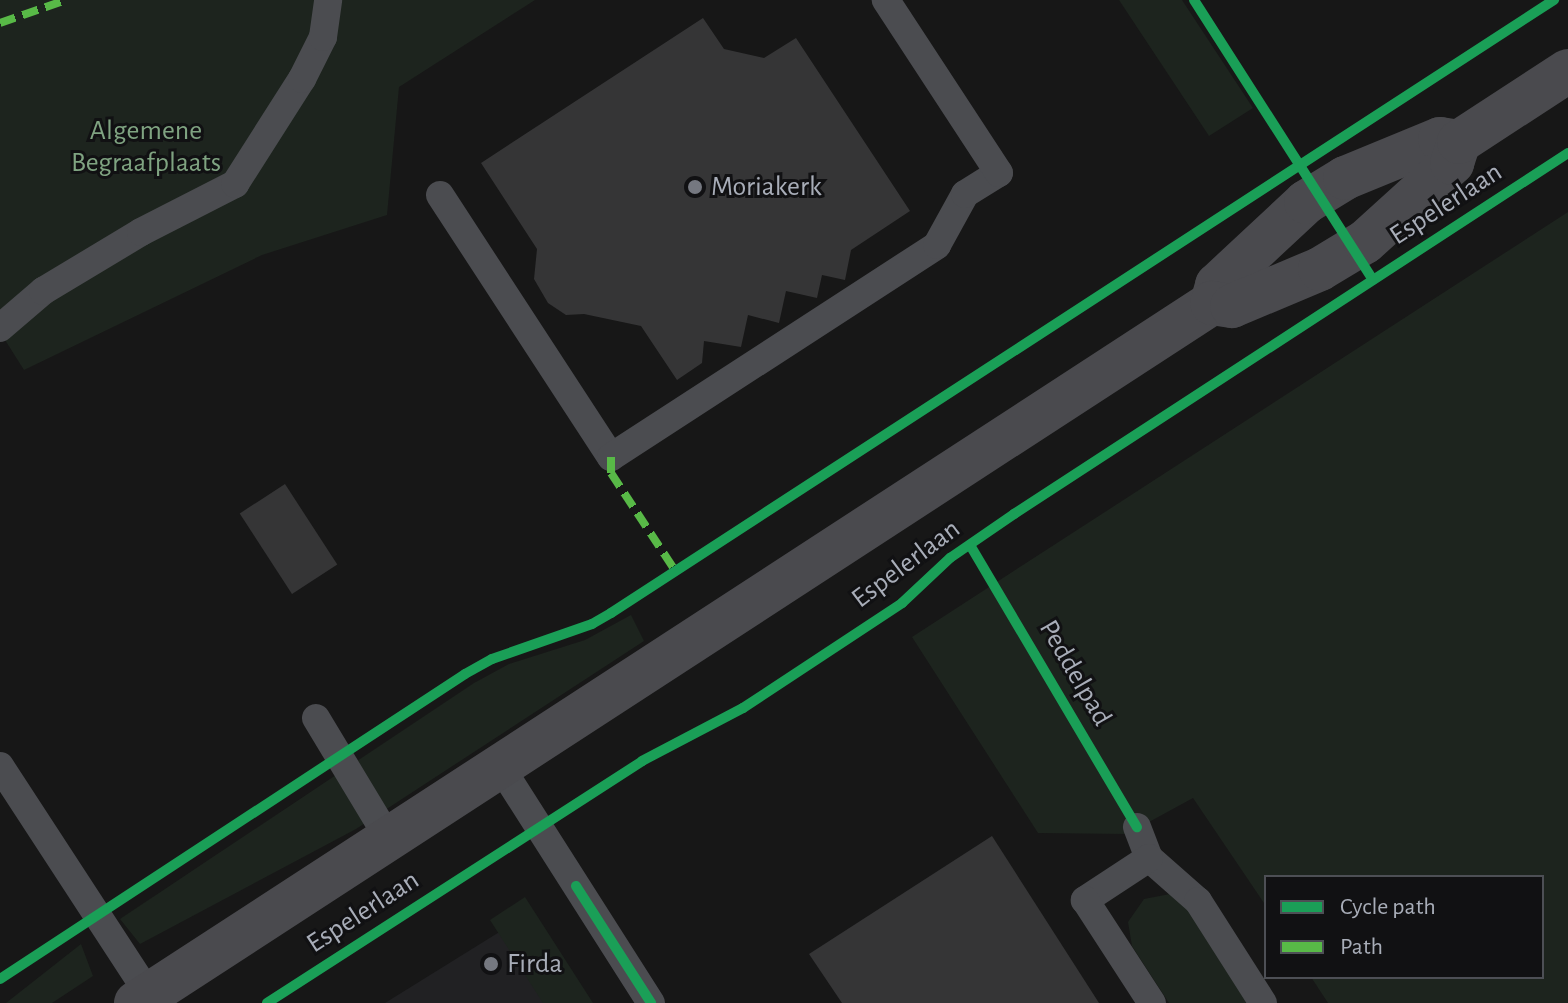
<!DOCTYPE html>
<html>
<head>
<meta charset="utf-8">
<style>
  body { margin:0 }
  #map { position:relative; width:1568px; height:1003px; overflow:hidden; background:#171717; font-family:"Alegreya Sans",sans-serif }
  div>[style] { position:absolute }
  .built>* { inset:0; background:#212123 }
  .green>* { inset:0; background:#1d241e }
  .building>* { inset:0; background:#353536; transform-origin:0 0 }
  .lane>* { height:28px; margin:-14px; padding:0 14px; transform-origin:14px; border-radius:14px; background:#4b4c50 }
  .secondary>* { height:44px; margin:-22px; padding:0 22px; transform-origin:22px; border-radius:22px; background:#4a4a4e }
  .quiet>* { height:8px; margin-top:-4px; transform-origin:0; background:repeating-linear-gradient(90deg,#58b947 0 16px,transparent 0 24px) }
  .cycleway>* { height:10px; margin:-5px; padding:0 5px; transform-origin:5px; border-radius:5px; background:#1a9f57 }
  .dots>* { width:22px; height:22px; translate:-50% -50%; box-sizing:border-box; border:4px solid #111113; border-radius:50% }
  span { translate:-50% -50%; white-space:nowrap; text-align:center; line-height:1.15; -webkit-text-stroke:6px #111113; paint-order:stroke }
  .park-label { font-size:28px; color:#7fa381 }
  .poi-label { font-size:28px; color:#a8adb8 }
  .left { translate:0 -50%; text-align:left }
  .street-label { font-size:28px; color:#a8adb8 }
  .legend { position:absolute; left:1264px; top:875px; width:280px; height:104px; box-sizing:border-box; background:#111113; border:2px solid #4d4f55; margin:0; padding:10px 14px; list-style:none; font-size:24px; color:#a8adb8 }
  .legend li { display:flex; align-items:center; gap:16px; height:40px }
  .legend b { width:40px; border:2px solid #4d4f55 }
</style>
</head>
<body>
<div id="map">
  <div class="built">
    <i style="clip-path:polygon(509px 926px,559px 1003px,385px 1003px)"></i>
  </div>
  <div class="green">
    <i style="clip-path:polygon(0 0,535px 0,399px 87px,387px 215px,262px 255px,24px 370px,0 332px)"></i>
    <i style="clip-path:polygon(1119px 0,1182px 0,1253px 108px,1209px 136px)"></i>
    <i style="clip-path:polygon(1568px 212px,1568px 1003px,1328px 1003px,1311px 977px,1542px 977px,1542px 877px,1266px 877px,1266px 906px,1193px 798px,1127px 834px,1038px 833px,912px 637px)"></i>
    <i style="clip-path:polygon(631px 615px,644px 641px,356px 829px,140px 944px,120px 919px,474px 683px,509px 664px,585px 640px)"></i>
    <i style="clip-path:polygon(1170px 894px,1190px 909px,1250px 1003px,1169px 1003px,1132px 946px,1128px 922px,1144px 899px)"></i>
    <i style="clip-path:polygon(525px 897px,593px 1003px,543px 1003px,490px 920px)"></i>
    <i style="clip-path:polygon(81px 944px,93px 976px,52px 1003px,6px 1003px)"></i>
  </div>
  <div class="building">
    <i style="clip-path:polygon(703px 18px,724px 49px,764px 58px,796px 38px,910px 211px,851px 250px,845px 280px,822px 275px,817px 298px,786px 291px,779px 323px,748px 315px,741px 347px,704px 341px,702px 363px,677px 380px,641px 326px,584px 314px,566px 315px,548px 303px,534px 279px,537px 249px,481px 163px)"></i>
    <i style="left:285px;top:484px;width:96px;height:54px;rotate:57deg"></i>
    <i style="clip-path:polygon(992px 836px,1099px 1003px,842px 1003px,809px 954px)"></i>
  </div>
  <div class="lane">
    <i style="left:440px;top:195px;width:313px;rotate:56.9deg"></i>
    <i style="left:611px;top:457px;width:389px;rotate:-33deg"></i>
    <i style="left:937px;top:245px;width:58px;rotate:-61.2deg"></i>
    <i style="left:965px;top:194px;width:40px;rotate:-32deg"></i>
    <i style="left:999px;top:173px;width:207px;rotate:-123.2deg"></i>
    <i style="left:0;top:328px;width:57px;rotate:-40.7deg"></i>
    <i style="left:43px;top:291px;width:114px;rotate:-31deg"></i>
    <i style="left:141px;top:232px;width:106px;rotate:-27.1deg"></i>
    <i style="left:235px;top:184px;width:125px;rotate:-57.5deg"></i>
    <i style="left:302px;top:79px;width:47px;rotate:-63.4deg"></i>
    <i style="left:323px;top:37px;width:37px;rotate:-82deg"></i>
    <i style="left:316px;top:718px;width:141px;rotate:58.9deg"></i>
    <i style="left:0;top:766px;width:273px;rotate:56.9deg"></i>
    <i style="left:500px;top:766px;width:281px;rotate:57.5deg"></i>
    <i style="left:1137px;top:827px;width:33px;rotate:69deg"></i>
    <i style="left:1149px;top:858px;width:65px;rotate:41.3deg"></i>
    <i style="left:1198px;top:901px;width:121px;rotate:57.5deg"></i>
    <i style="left:1149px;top:858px;width:77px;rotate:146.7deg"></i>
    <i style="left:1085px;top:900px;width:123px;rotate:57deg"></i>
  </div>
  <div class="secondary">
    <i style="left:1212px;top:303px;width:19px;rotate:-74deg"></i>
    <i style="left:1217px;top:285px;width:122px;rotate:-43deg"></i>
    <i style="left:1306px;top:202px;width:46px;rotate:-31.6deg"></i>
    <i style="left:1345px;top:178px;width:103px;rotate:-22.3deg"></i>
    <i style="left:1440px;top:139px;width:19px;rotate:9deg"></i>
    <i style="left:136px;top:1003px;width:1284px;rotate:-33.05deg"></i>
    <i style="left:1212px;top:303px;width:20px;rotate:9deg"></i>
    <i style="left:1232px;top:306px;width:95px;rotate:-22.8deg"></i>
    <i style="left:1320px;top:269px;width:52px;rotate:-31deg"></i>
    <i style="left:1365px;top:242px;width:118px;rotate:-42.2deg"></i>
    <i style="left:1452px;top:163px;width:22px;rotate:-72deg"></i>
    <i style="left:1459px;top:142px;width:130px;rotate:-33.1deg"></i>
  </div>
  <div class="quiet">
    <i style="left:0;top:23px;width:70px;rotate:-19.2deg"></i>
    <i style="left:611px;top:457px;width:16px;rotate:90deg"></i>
    <i style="left:611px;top:473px;width:118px;rotate:56.7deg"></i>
  </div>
  <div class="cycleway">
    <i style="left:1194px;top:0;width:332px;rotate:57.4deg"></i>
    <i style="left:970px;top:545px;width:328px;rotate:59.4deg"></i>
    <i style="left:576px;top:886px;width:139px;rotate:57.3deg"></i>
    <i style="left:0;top:979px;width:556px;rotate:-33.26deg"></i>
    <i style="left:465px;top:674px;width:31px;rotate:-29deg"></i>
    <i style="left:492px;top:659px;width:106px;rotate:-19.3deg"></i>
    <i style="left:592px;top:624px;width:22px;rotate:-30deg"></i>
    <i style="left:611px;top:613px;width:1125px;rotate:-33.03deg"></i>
    <i style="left:267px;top:1003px;width:446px;rotate:-32.8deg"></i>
    <i style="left:642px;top:761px;width:114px;rotate:-27.7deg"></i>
    <i style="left:743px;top:708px;width:191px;rotate:-33.4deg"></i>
    <i style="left:902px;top:603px;width:66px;rotate:-43.2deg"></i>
    <i style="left:950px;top:558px;width:78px;rotate:-34.5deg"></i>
    <i style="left:1014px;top:514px;width:661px;rotate:-33.09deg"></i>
  </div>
  <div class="dots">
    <i style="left:695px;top:187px;background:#757880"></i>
    <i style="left:491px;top:964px;background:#757880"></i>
  </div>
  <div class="park-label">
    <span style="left:146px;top:147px">Algemene<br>Begraafplaats</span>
  </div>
  <div class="poi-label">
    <span class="left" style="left:711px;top:187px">Moriakerk</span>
    <span class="left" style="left:507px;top:964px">Firda</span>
  </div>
  <div class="street-label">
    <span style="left:1446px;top:204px;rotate:-33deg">Espelerlaan</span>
    <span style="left:906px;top:564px;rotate:-37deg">Espelerlaan</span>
    <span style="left:1075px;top:673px;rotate:60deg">Peddelpad</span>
    <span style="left:363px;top:912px;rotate:-33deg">Espelerlaan</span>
  </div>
  <ul class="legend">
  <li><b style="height:10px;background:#1a9f57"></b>Cycle path</li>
  <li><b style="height:10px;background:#58b947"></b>Path</li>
  </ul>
</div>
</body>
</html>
